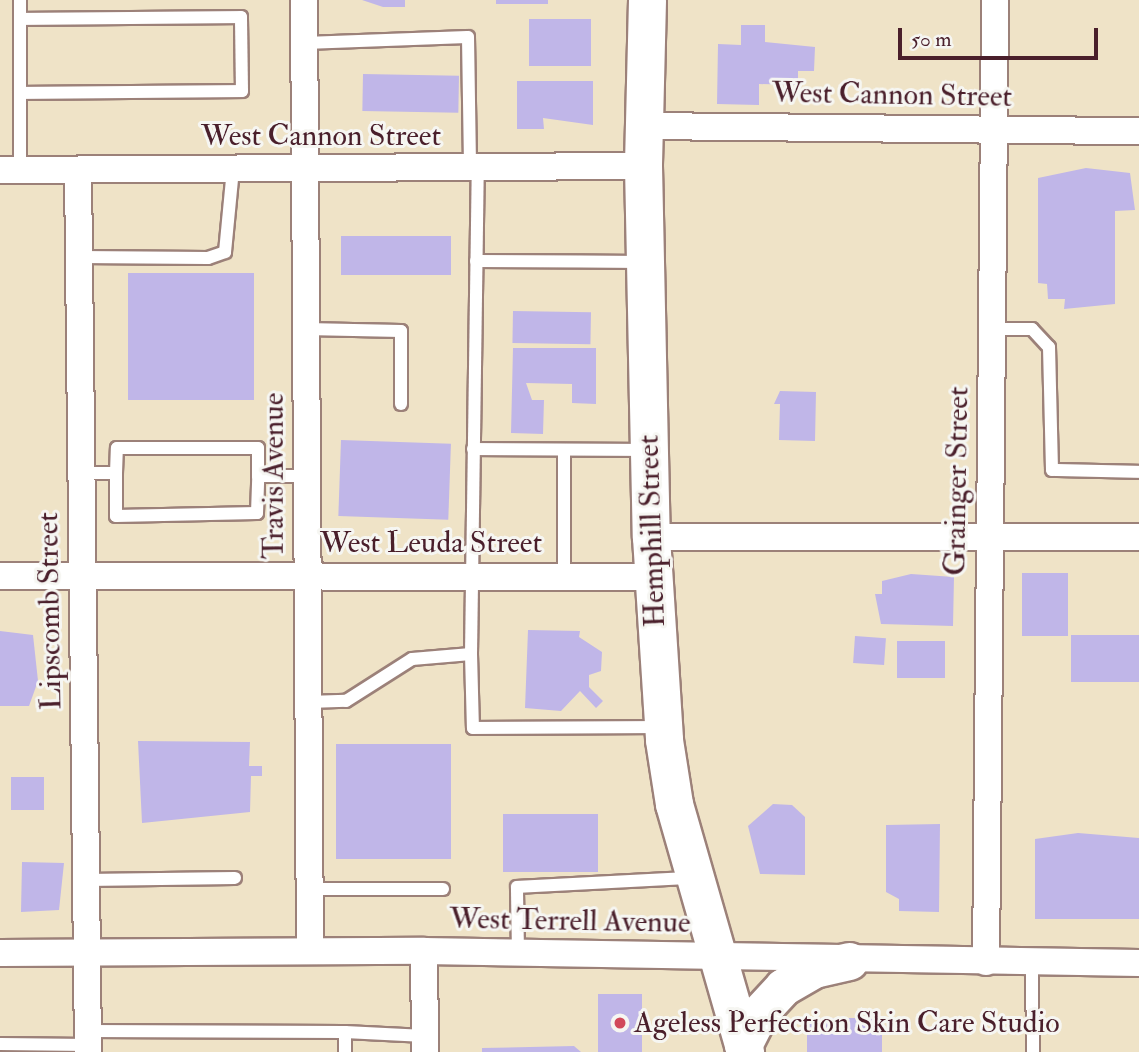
<!DOCTYPE html>
<html>
<head>
<meta charset="utf-8">
<style>
  body { margin:0 }
  #map { position:relative; width:1139px; height:1052px; overflow:hidden; background:#efe3c7; font-family:"IM FELL Double Pica",serif }
  div>[style] { position:absolute }
  .building>* { inset:0; background:#c0b6e8; transform-origin:0 0 }
  .roads { filter:drop-shadow(2px 0 #9c8179) drop-shadow(-2px 0 #9c8179) drop-shadow(0 2px #9c8179) drop-shadow(0 -2px #9c8179) }
  .service>* { height:12px; margin:-6px; padding:0 6px; transform-origin:6px; border-radius:6px; background:#fff }
  .minor>* { height:26px; margin:-13px; padding:0 13px; transform-origin:13px; border-radius:13px; background:#fff }
  .secondary>* { height:37px; margin:-18.5px; padding:0 18.5px; transform-origin:18.5px; border-radius:18.5px; background:#fff }
  .dots>* { width:19px; height:19px; translate:-50% -50%; box-sizing:border-box; border:4px solid #f6f6f2; border-radius:50% }
  span { translate:-50% -50%; white-space:nowrap; text-align:center; line-height:1.15; -webkit-text-stroke:6px #f6f6f2; paint-order:stroke }
  .street-label { font-size:30px; color:#4a1f2b }
  .poi-label { font-size:30px; color:#4a1f2b }
  .left { translate:0 -50%; text-align:left }
  .scale { position:absolute; left:898px; top:28px; width:200px; height:32px; box-sizing:border-box; border:4px solid #4a1f2b; border-top:0; padding-left:9px; font-size:21px; line-height:24px; white-space:nowrap; color:#4a1f2b; -webkit-text-stroke:5px #f6f6f2; paint-order:stroke }
</style>
</head>
<body>
<div id="map">
  <div class="building">
    <i style="clip-path:polygon(362px 0,405px 0,405px 7px,383px 7px)"></i>
    <i style="left:496px;top:0;width:52px;height:4px"></i>
    <i style="left:591px;top:19px;width:47px;height:62px;rotate:90deg"></i>
    <i style="clip-path:polygon(741px 25px,765px 25px,765px 42px,815px 47px,814px 71px,798px 71px,798px 85px,759px 84px,759px 105px,717px 104px,718px 44px,741px 45px)"></i>
    <i style="left:363px;top:74px;width:96px;height:37px;rotate:1deg"></i>
    <i style="clip-path:polygon(517px 81px,593px 81px,593px 125px,543px 118px,544px 129px,517px 129px)"></i>
    <i style="clip-path:polygon(1086px 168px,1130px 173px,1135px 210px,1115px 211px,1115px 304px,1064px 309px,1065px 299px,1048px 299px,1047px 284px,1038px 283px,1038px 178px)"></i>
    <i style="left:451px;top:236px;width:39px;height:110px;rotate:90deg"></i>
    <i style="left:254px;top:273px;width:127px;height:126px;rotate:90deg"></i>
    <i style="left:513px;top:311px;width:78px;height:32px;rotate:1deg"></i>
    <i style="clip-path:polygon(513px 348px,596px 348px,596px 404px,572px 403px,572px 384px,526px 383px,532px 400px,544px 400px,543px 434px,511px 433px)"></i>
    <i style="clip-path:polygon(780px 391px,816px 392px,815px 441px,779px 440px,780px 404px,774px 404px)"></i>
    <i style="left:341px;top:440px;width:110px;height:76px;rotate:2deg"></i>
    <i style="left:1022px;top:573px;width:46px;height:63px"></i>
    <i style="clip-path:polygon(911px 574px,954px 577px,953px 626px,881px 624px,875px 594px,882px 594px,882px 581px)"></i>
    <i style="clip-path:polygon(528px 630px,580px 631px,579px 637px,602px 652px,601px 671px,589px 675px,589px 687px,603px 701px,596px 708px,580px 691px,561px 711px,525px 708px)"></i>
    <i style="clip-path:polygon(0 631px,33px 635px,38px 681px,29px 706px,0 706px)"></i>
    <i style="left:1071px;top:635px;width:68px;height:47px"></i>
    <i style="left:855px;top:636px;width:31px;height:27px;rotate:4deg"></i>
    <i style="left:897px;top:641px;width:48px;height:37px"></i>
    <i style="clip-path:polygon(138px 741px,250px 742px,249px 766px,262px 766px,262px 776px,251px 776px,250px 812px,142px 823px)"></i>
    <i style="left:336px;top:744px;width:115px;height:115px"></i>
    <i style="left:11px;top:777px;width:33px;height:33px"></i>
    <i style="clip-path:polygon(773px 804px,792px 805px,805px 817px,805px 875px,760px 874px,748px 826px)"></i>
    <i style="left:503px;top:814px;width:95px;height:58px"></i>
    <i style="clip-path:polygon(940px 824px,939px 912px,899px 911px,899px 899px,886px 892px,886px 825px)"></i>
    <i style="clip-path:polygon(1078px 833px,1139px 838px,1139px 919px,1035px 919px,1035px 839px)"></i>
    <i style="clip-path:polygon(22px 862px,64px 863px,59px 910px,21px 912px)"></i>
    <i style="left:598px;top:994px;width:44px;height:58px"></i>
    <i style="left:807px;top:1018px;width:75px;height:34px"></i>
    <i style="clip-path:polygon(574px 1046px,581px 1052px,482px 1052px,482px 1048px)"></i>
  </div>
  <div class="roads">
    <div class="service">
      <i style="left:304px;top:43px;width:164px;rotate:-2.1deg"></i>
      <i style="left:468px;top:37px;width:131px;rotate:89.1deg"></i>
      <i style="left:20px;top:93px;width:222px;rotate:-0.5deg"></i>
      <i style="left:242px;top:91px;width:74px;rotate:-90.8deg"></i>
      <i style="left:241px;top:17px;width:221px;rotate:179.5deg"></i>
      <i style="left:20px;top:170px;width:170px;rotate:-90deg"></i>
      <i style="left:79px;top:257px;width:129px;rotate:0.4deg"></i>
      <i style="left:208px;top:258px;width:18px;rotate:-19deg"></i>
      <i style="left:225px;top:252px;width:83px;rotate:-84.5deg"></i>
      <i style="left:476px;top:261px;width:168px;rotate:0.3deg"></i>
      <i style="left:306px;top:329px;width:95px;rotate:1.2deg"></i>
      <i style="left:401px;top:331px;width:73px;rotate:90deg"></i>
      <i style="left:992px;top:329px;width:40px"></i>
      <i style="left:1032px;top:329px;width:25px;rotate:47deg"></i>
      <i style="left:1049px;top:347px;width:123px;rotate:88.6deg"></i>
      <i style="left:1052px;top:470px;width:87px;rotate:1.3deg"></i>
      <i style="left:473px;top:449px;width:174px;rotate:0.3deg"></i>
      <i style="left:81px;top:473px;width:35px"></i>
      <i style="left:116px;top:473px;width:25px;rotate:-88deg"></i>
      <i style="left:117px;top:448px;width:141px"></i>
      <i style="left:258px;top:448px;width:28px;rotate:90deg"></i>
      <i style="left:258px;top:476px;width:49px"></i>
      <i style="left:116px;top:473px;width:43px;rotate:90deg"></i>
      <i style="left:116px;top:516px;width:141px;rotate:-1.2deg"></i>
      <i style="left:257px;top:513px;width:37px;rotate:-88deg"></i>
      <i style="left:564px;top:576px;width:126px;rotate:-90deg"></i>
      <i style="left:471px;top:654px;width:74px;rotate:88.5deg"></i>
      <i style="left:473px;top:728px;width:186px;rotate:-0.3deg"></i>
      <i style="left:308px;top:702px;width:38px;rotate:-2deg"></i>
      <i style="left:346px;top:701px;width:78px;rotate:-32.5deg"></i>
      <i style="left:412px;top:659px;width:59px;rotate:-4.8deg"></i>
      <i style="left:471px;top:654px;width:486px;rotate:-89.2deg"></i>
      <i style="left:86px;top:880px;width:149px;rotate:-0.8deg"></i>
      <i style="left:309px;top:889px;width:134px"></i>
      <i style="left:518px;top:954px;width:67px;rotate:-90.9deg"></i>
      <i style="left:517px;top:887px;width:174px;rotate:-3deg"></i>
      <i style="left:1032px;top:962px;width:90px;rotate:89.4deg"></i>
      <i style="left:88px;top:1031px;width:257px;rotate:0.2deg"></i>
      <i style="left:345px;top:1032px;width:20px;rotate:90deg"></i>
      <i style="left:345px;top:1032px;width:80px;rotate:2.9deg"></i>
      <i style="left:0;top:1044px;width:88px;rotate:0.7deg"></i>
    </div>
    <div class="minor">
      <i style="left:304px;top:0;width:951px;rotate:89.64deg"></i>
      <i style="left:644px;top:126px;width:495px;rotate:0.6deg"></i>
      <i style="left:0;top:170px;width:643px;rotate:-0.36deg"></i>
      <i style="left:78px;top:170px;width:882px;rotate:89.35deg"></i>
      <i style="left:651px;top:537px;width:488px"></i>
      <i style="left:0;top:576px;width:652px;rotate:0.09deg"></i>
      <i style="left:424px;top:951px;width:101px;rotate:89.4deg"></i>
      <i style="left:0;top:953px;width:424px;rotate:-0.3deg"></i>
      <i style="left:424px;top:951px;width:715px;rotate:0.96deg"></i>
      <i style="left:986px;top:962px;width:962px;rotate:-89.46deg"></i>
    </div>
    <div class="secondary">
      <i style="left:647px;top:0;width:166px;rotate:91.4deg"></i>
      <i style="left:643px;top:166px;width:371px;rotate:88.8deg"></i>
      <i style="left:651px;top:537px;width:203px;rotate:86.3deg"></i>
      <i style="left:664px;top:740px;width:65px;rotate:81.1deg"></i>
      <i style="left:674px;top:804px;width:258px;rotate:74deg"></i>
      <i style="left:743px;top:1045px;width:36px;rotate:-63deg"></i>
      <i style="left:759px;top:1013px;width:35px;rotate:-47deg"></i>
      <i style="left:783px;top:987px;width:36px;rotate:-30deg"></i>
      <i style="left:814px;top:969px;width:36px;rotate:-13deg"></i>
    </div>
  </div>
  <div class="dots">
    <i style="left:620px;top:1023px;background:#d1495b"></i>
  </div>
  <div class="street-label">
    <span style="left:892px;top:95px;rotate:1deg">West Cannon Street</span>
    <span style="left:321px;top:136px">West Cannon Street</span>
    <span style="left:274px;top:476px;rotate:-90deg">Travis Avenue</span>
    <span style="left:957px;top:481px;rotate:-89deg">Grainger Street</span>
    <span style="left:652px;top:531px;rotate:-92deg">Hemphill Street</span>
    <span style="left:431px;top:543px">West Leuda Street</span>
    <span style="left:50px;top:611px;rotate:-91deg">Lipscomb Street</span>
    <span style="left:570px;top:921px;rotate:1deg">West Terrell Avenue</span>
  </div>
  <div class="poi-label">
    <span class="left" style="left:634px;top:1023px">Ageless Perfection Skin Care Studio</span>
  </div>
  <div class="scale">50 m</div>
</div>
</body>
</html>
